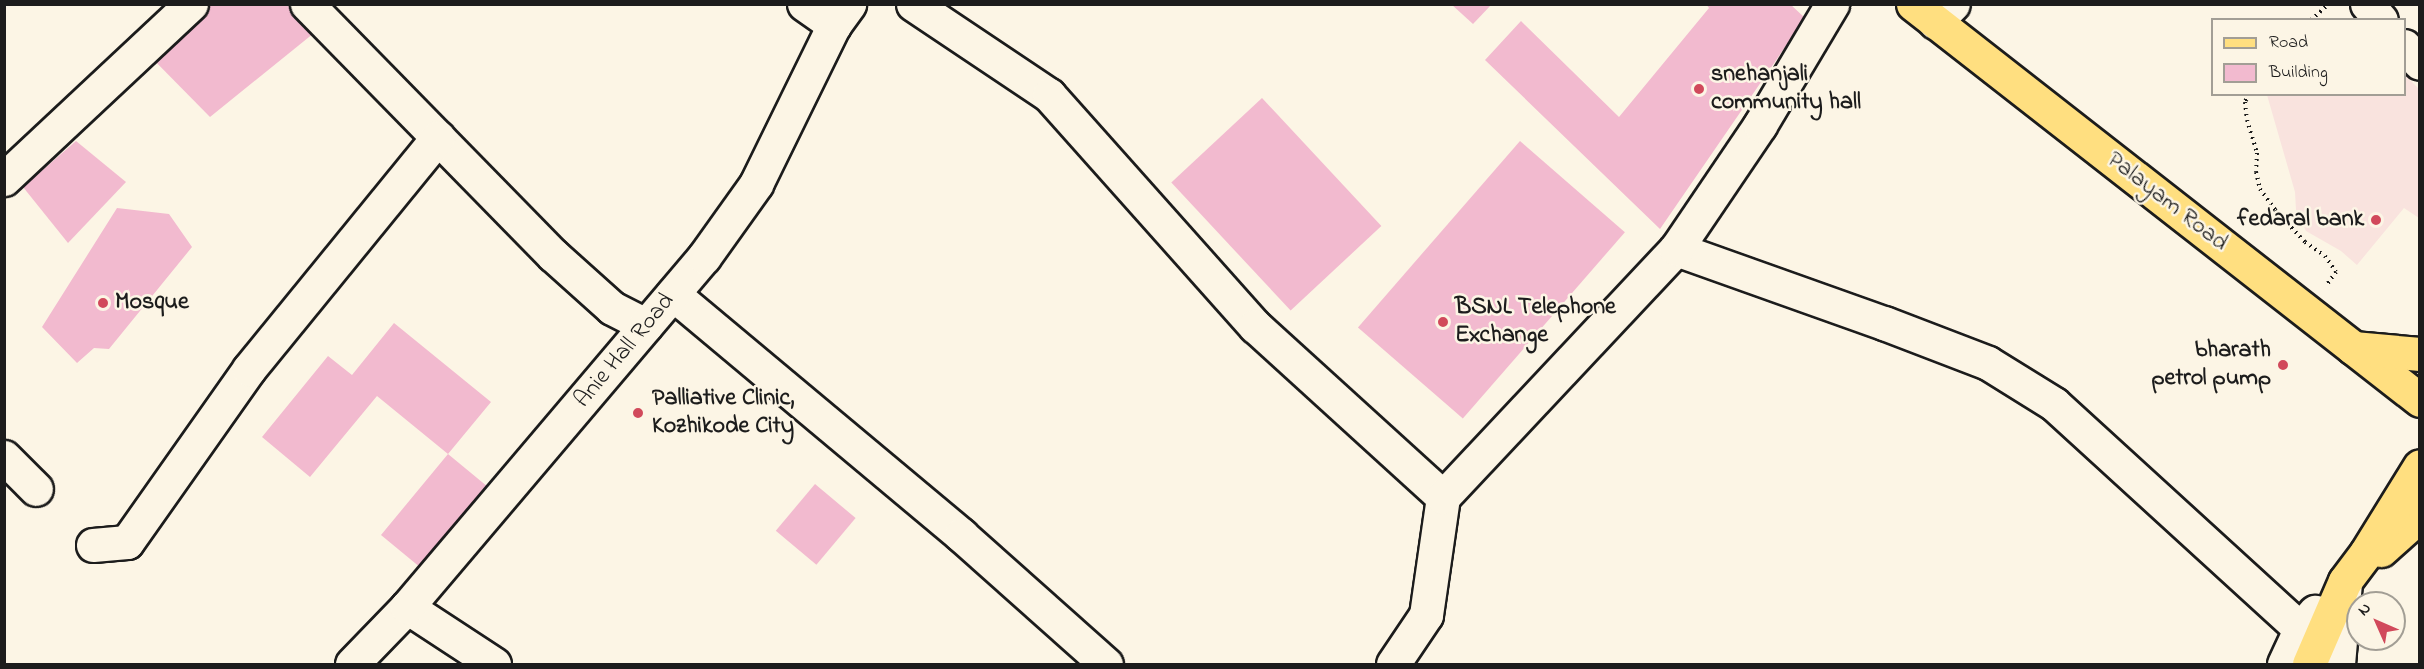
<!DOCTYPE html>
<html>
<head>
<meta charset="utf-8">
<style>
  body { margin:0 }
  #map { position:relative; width:2424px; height:669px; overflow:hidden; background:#fcf5e5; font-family:"Indie Flower",sans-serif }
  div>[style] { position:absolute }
  .built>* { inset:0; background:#f9e3de }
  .building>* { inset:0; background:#f2bacf; transform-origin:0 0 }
  .path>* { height:4px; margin-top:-2px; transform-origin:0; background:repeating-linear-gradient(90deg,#1c1c1c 0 1.5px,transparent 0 6px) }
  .roads { filter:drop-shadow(2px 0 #1c1c1c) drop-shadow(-2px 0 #1c1c1c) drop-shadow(0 2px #1c1c1c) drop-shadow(0 -2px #1c1c1c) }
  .minor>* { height:33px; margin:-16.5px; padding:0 16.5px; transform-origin:16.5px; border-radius:16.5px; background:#fcf5e5 }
  .major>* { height:33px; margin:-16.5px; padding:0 16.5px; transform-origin:16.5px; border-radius:16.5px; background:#ffdf80 }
  .dots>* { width:16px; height:16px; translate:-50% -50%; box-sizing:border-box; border:3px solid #fcf5e5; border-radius:50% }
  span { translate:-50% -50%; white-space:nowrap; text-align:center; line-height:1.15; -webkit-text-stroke:5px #fcf5e5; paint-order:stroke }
  .poi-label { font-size:24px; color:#1c1c1c; font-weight:700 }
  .left { translate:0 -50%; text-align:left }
  .right { translate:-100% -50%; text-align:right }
  .street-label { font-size:24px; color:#1c1c1c }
  .frame { position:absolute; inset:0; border:6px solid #1c1c1c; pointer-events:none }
  .legend { position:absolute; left:2211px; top:18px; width:195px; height:78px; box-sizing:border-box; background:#fcf5e5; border:2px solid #a29e95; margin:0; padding:8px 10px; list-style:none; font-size:18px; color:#1c1c1c }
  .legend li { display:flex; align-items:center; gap:12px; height:30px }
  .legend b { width:30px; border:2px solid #a29e95 }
  .north { position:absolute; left:2346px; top:591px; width:60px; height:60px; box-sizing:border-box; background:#fcf5e5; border:2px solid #a29e95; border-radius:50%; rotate:315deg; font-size:16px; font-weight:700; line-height:24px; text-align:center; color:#1c1c1c }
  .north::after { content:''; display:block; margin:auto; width:21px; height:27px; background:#d1495b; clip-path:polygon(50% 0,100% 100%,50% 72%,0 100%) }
</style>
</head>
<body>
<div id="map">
  <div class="built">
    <i style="clip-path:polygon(2405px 75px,2419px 89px,2419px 218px,2404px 208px,2357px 265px,2341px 251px,2306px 231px,2296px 210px,2295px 192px,2267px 95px,2404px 94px)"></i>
  </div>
  <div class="building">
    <i style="clip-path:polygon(201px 4px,286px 4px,314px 33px,210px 117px,143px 49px)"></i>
    <i style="clip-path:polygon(1451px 4px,1492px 4px,1473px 24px)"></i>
    <i style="clip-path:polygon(1706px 4px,1790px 4px,1805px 18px,1660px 229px,1485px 60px,1521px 21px,1619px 117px,1709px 8px)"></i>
    <i style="left:1262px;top:98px;width:175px;height:124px;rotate:47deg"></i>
    <i style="clip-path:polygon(76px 141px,126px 182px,68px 243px,23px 187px)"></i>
    <i style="left:1520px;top:141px;width:139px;height:247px;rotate:41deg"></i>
    <i style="clip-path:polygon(117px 208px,169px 214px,192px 247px,109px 349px,94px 348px,77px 363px,42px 327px)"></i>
    <i style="clip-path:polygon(394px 323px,491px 402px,448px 454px,488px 487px,421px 568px,381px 535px,448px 454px,377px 396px,310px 477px,262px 437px,328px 356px,352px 375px)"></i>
    <i style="left:815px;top:484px;width:53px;height:61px;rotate:40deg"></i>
  </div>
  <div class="path">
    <i style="left:2311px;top:20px;width:24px;rotate:-42deg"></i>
    <i style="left:2249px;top:94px;width:9px;rotate:117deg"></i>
    <i style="left:2245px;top:102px;width:18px;rotate:84deg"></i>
    <i style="left:2247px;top:120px;width:34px;rotate:73deg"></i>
    <i style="left:2257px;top:153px;width:19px;rotate:93deg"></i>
    <i style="left:2256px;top:172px;width:17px;rotate:77deg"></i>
    <i style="left:2260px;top:189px;width:26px;rotate:54deg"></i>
    <i style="left:2275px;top:210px;width:44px;rotate:46.8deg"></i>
    <i style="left:2305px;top:242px;width:24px;rotate:35deg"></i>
    <i style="left:2325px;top:256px;width:19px;rotate:55deg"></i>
    <i style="left:2336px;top:272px;width:17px;rotate:126deg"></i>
  </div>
  <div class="roads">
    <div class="minor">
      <i style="left:307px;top:4px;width:351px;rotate:45.6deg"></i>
      <i style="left:553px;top:255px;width:79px;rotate:41.9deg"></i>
      <i style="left:612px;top:308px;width:38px;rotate:27deg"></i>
      <i style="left:804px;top:4px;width:37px;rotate:35deg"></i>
      <i style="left:913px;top:4px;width:164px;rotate:33.8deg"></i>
      <i style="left:1049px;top:95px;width:310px;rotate:48.3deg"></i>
      <i style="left:1255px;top:326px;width:254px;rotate:42.3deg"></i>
      <i style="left:2367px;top:4px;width:21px;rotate:49deg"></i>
      <i style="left:1935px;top:22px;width:25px;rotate:-45deg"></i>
      <i style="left:2404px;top:46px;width:23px;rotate:47deg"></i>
      <i style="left:4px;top:179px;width:256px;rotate:-43.1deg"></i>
      <i style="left:1676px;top:249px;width:221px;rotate:19.6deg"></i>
      <i style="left:1884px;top:323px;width:111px;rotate:21deg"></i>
      <i style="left:1988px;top:363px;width:78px;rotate:31.8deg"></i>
      <i style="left:2054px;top:404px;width:333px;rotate:42.4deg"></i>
      <i style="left:673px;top:294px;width:376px;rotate:39.9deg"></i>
      <i style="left:961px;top:535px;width:194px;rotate:41.7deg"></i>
      <i style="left:4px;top:457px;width:45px;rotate:45deg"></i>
      <i style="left:93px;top:545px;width:34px;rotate:-5deg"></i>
      <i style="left:127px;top:542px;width:212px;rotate:-54.8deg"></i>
      <i style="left:249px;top:369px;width:299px;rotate:-50.8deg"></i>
      <i style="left:407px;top:607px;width:104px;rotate:33.2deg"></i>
      <i style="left:352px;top:664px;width:79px;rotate:-46deg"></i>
      <i style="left:407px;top:607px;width:459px;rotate:-49.7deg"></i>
      <i style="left:704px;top:257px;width:90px;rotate:-54.5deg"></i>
      <i style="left:756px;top:184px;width:177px;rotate:-63.9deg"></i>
      <i style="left:834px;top:25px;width:26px;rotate:-54deg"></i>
      <i style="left:1393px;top:664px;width:59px;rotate:-56deg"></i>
      <i style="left:1426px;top:615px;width:119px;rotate:-81.8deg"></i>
      <i style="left:1443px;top:497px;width:340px;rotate:-46.8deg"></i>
      <i style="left:1676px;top:249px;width:150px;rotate:-55.9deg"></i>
      <i style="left:1760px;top:125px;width:141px;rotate:-59.2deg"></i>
      <i style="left:2284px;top:664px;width:38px;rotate:-65deg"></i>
      <i style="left:2300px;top:629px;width:23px;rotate:-49deg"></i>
      <i style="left:2338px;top:664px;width:81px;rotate:-85.1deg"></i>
    </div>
    <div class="major">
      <i style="left:1913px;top:4px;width:643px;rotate:37.99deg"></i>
      <i style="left:2353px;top:348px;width:67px;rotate:5.1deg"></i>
      <i style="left:2381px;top:550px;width:52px;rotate:-41.9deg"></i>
      <i style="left:2309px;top:664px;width:90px;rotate:-66.6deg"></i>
      <i style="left:2345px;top:581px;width:35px;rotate:-53deg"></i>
      <i style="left:2366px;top:553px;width:102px;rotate:-58.2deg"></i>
    </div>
  </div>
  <div class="dots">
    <i style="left:1699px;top:89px;background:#d1495b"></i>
    <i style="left:2376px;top:220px;background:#d1495b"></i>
    <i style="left:103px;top:303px;background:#d1495b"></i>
    <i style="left:1443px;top:322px;background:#d1495b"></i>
    <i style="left:2283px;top:365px;background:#d1495b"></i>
    <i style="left:638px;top:413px;background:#d1495b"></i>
  </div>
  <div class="poi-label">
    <span class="left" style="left:1711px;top:89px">snehanjali<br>community hall</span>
    <span class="right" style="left:2364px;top:220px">fedaral bank</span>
    <span class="left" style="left:115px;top:303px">Mosque</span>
    <span class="left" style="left:1455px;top:322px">BSNL Telephone<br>Exchange</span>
    <span class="right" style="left:2271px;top:365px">bharath<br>petrol pump</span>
    <span class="left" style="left:652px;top:413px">Palliative Clinic,<br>Kozhikode City</span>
  </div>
  <div class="street-label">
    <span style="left:2167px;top:202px;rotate:38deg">Palayam Road</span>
    <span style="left:625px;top:351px;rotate:-50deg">Anie Hall Road</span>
  </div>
  <div class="frame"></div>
  <ul class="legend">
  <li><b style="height:8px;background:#ffdf80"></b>Road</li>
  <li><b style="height:16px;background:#f2bacf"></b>Building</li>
  </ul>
  <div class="north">N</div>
</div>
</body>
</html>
